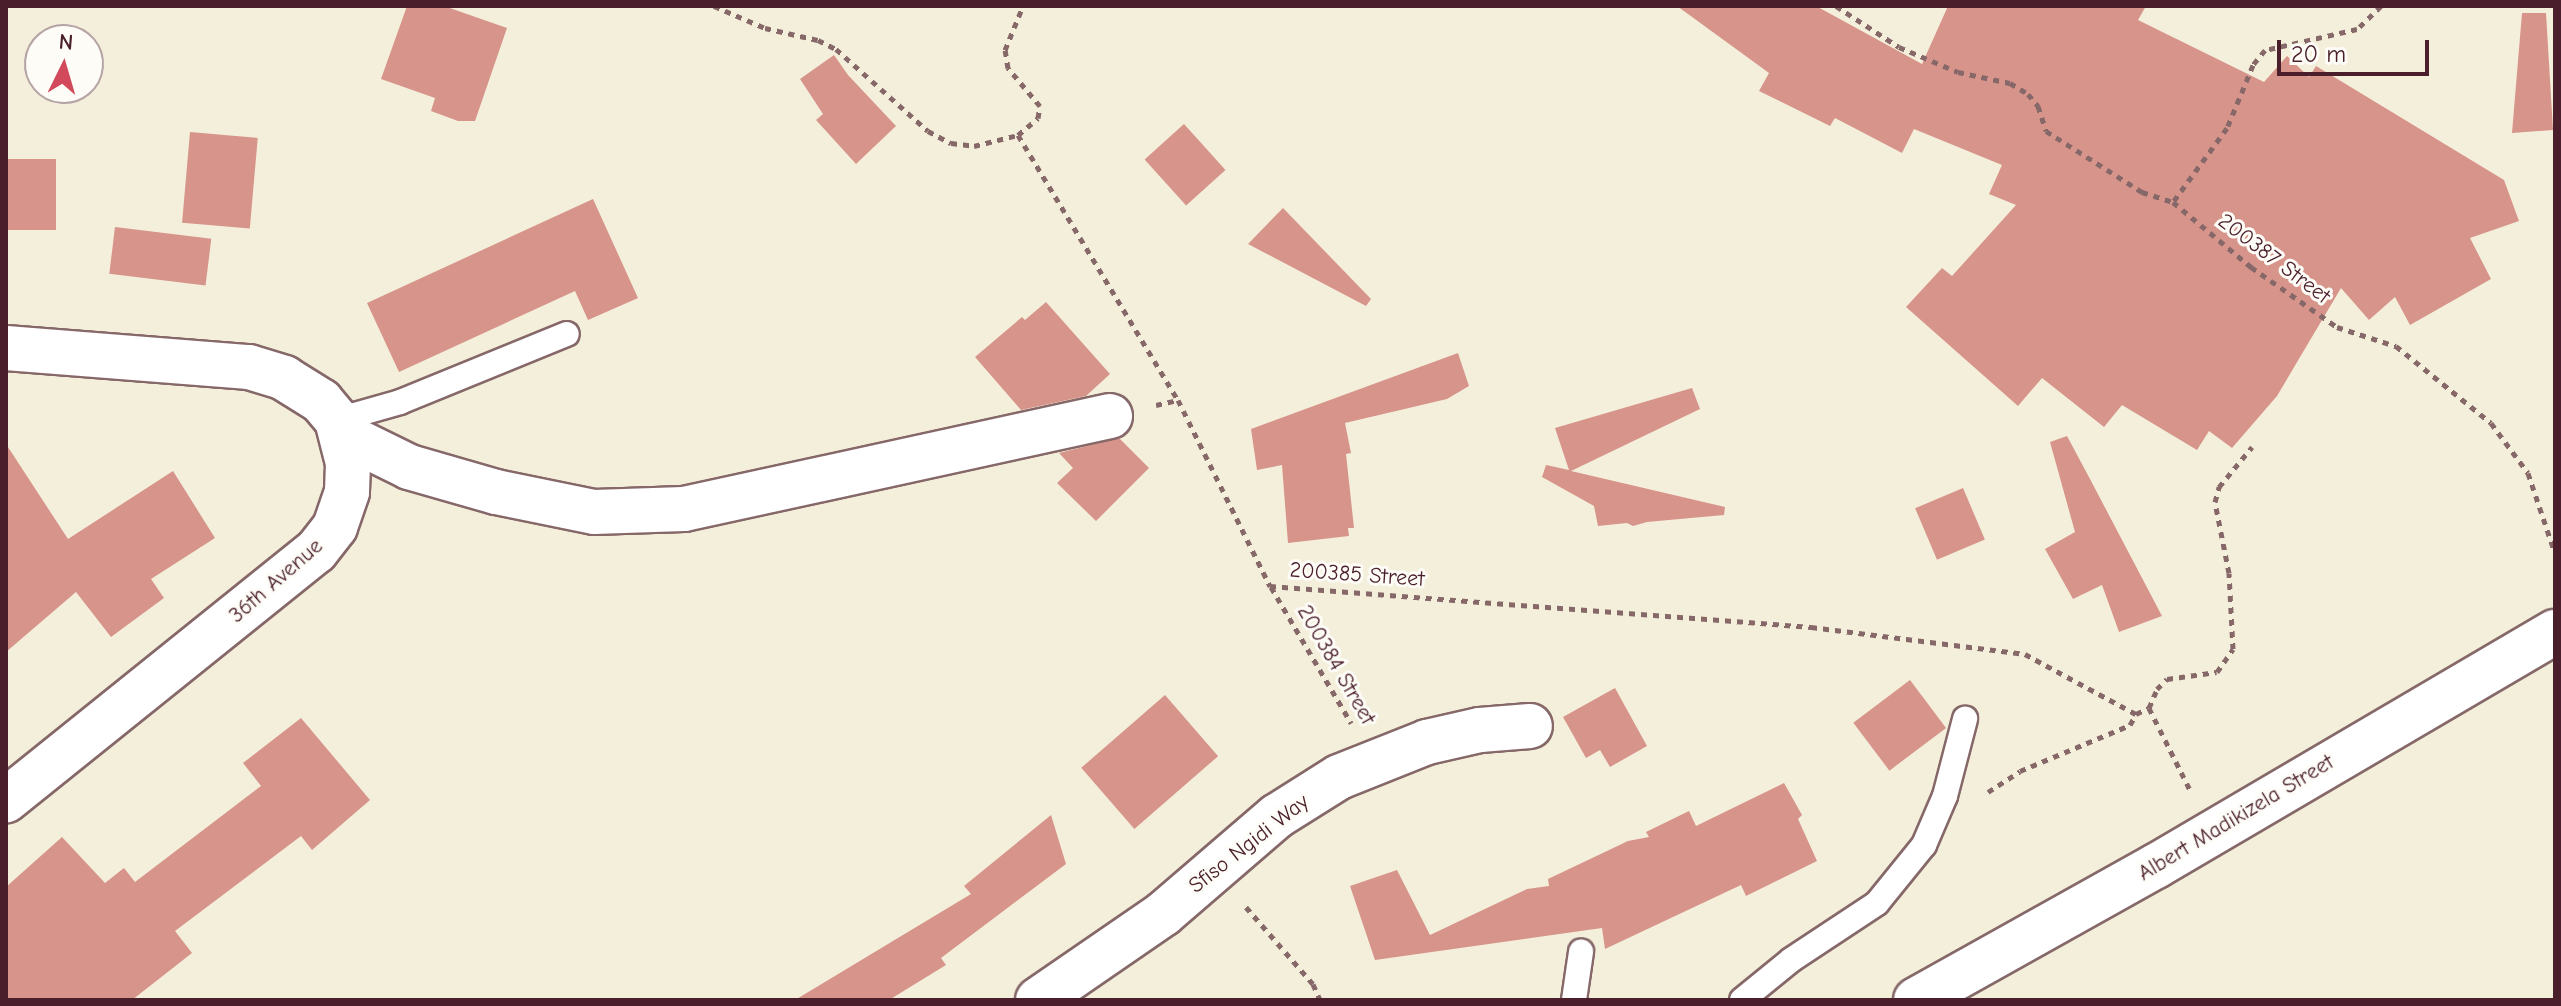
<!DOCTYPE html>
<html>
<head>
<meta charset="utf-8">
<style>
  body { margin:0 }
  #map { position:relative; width:2561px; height:1006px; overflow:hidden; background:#f4efdb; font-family:"Comic Neue",sans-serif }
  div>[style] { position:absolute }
  .building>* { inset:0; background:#d7948b; transform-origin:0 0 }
  .path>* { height:5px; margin-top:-2.5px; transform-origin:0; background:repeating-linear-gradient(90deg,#866869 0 6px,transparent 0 12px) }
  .roads { filter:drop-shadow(2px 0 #866869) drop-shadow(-2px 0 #866869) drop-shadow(0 2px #866869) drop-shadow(0 -2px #866869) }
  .lane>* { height:24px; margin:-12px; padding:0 12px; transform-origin:12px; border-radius:12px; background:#fff }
  .street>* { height:44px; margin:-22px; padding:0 22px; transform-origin:22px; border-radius:22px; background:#fff }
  span { translate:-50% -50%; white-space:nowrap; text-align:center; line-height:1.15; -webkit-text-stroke:6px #fdfcf7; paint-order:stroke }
  .street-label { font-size:22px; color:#4a1f2b }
  .frame { position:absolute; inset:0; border:8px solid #4a1f2b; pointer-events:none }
  .north { position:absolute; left:24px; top:24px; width:80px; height:80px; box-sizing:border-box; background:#fdfcf7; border:2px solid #b5a4a5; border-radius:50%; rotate:5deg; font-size:22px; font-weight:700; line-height:32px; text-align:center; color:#4a1f2b }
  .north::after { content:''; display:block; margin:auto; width:28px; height:36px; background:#d1495b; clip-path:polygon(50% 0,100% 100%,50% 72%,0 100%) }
  .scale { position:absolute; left:2277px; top:40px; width:152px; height:36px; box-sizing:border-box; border:4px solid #4a1f2b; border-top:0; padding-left:10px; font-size:24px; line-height:28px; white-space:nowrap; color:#4a1f2b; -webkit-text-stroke:6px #fdfcf7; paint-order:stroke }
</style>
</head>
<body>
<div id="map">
  <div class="building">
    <i style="clip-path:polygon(407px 6px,444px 6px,507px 28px,475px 121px,458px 121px,431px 111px,435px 98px,381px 79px)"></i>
    <i style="clip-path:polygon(1677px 6px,1816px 6px,1922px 64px,1948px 6px,2146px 6px,2138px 20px,2264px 82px,2287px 56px,2309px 77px,2316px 66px,2504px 180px,2519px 221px,2470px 238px,2491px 279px,2410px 325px,2395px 297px,2369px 320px,2341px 288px,2277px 396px,2232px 448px,2209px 431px,2197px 450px,2122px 405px,2104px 427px,2042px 378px,2018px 406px,1906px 307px,1942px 268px,1952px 276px,2016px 205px,1989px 194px,2002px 165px,1914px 129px,1902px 153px,1835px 118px,1830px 126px,1759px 91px,1769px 73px)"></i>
    <i style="clip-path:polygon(2522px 13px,2546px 13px,2553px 130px,2512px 133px)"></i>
    <i style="clip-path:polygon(834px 55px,848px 75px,896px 126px,856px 164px,816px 120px,823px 114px,800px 79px)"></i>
    <i style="left:1184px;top:124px;width:62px;height:53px;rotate:48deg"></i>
    <i style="left:190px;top:132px;width:68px;height:91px;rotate:5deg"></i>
    <i style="left:6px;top:159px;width:50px;height:71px"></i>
    <i style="clip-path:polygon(593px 199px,638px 298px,588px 320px,575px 291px,399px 372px,367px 303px)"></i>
    <i style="clip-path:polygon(1283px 208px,1371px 299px,1366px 306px,1248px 244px)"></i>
    <i style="left:115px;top:227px;width:97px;height:47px;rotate:7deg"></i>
    <i style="clip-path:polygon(1046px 302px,1110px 374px,1086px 396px,1021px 410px,975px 357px,1022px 317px,1025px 320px)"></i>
    <i style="clip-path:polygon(1458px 353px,1469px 386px,1447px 399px,1345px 423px,1351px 453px,1346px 454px,1354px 528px,1348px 528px,1349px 536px,1288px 543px,1282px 465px,1257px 470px,1251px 429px)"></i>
    <i style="clip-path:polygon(1692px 388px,1700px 409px,1571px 471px,1725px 507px,1724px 515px,1647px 522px,1633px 526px,1627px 523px,1598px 526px,1594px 506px,1542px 477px,1546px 465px,1569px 470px,1555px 428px)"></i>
    <i style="clip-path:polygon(2067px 436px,2090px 479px,2162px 616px,2119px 632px,2102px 585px,2073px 599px,2045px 549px,2075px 532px,2050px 442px)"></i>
    <i style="clip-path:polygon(1119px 438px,1149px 468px,1096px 521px,1057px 483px,1073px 468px,1059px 453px)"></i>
    <i style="clip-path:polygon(6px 444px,68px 539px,173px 471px,215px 538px,151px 579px,164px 598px,111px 637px,76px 592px,6px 652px)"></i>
    <i style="left:1963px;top:488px;width:56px;height:52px;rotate:67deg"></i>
    <i style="left:1910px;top:680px;width:60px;height:71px;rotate:53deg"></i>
    <i style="clip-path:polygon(1615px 688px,1647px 746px,1610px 767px,1600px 750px,1586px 758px,1563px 717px)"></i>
    <i style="left:1165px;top:695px;width:81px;height:111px;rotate:49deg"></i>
    <i style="clip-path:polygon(301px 718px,370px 800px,312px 850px,301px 836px,175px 931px,192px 953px,132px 1000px,6px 1000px,6px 887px,62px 837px,105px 883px,124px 868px,135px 882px,261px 786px,243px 763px)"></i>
    <i style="clip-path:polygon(1784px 783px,1802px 815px,1798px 819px,1817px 861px,1746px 896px,1741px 885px,1605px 949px,1602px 928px,1375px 960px,1350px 886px,1397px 870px,1430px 935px,1527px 889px,1549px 886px,1548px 879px,1628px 841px,1649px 837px,1646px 832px,1689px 811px,1696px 826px)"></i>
    <i style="clip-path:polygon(1051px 815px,1066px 864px,941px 958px,946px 965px,889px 1000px,795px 1000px,971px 894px,964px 886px)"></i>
  </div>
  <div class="path">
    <i style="left:714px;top:6px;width:56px;rotate:23.3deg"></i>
    <i style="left:765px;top:28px;width:54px;rotate:12.8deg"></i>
    <i style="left:818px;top:40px;width:20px;rotate:27deg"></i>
    <i style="left:836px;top:49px;width:123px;rotate:41.7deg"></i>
    <i style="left:928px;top:131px;width:26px;rotate:28deg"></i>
    <i style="left:951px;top:143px;width:23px;rotate:7deg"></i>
    <i style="left:974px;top:146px;width:45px;rotate:-14deg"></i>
    <i style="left:1018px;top:135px;width:310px;rotate:58.9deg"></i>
    <i style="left:1178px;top:400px;width:208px;rotate:63.7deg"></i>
    <i style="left:1270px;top:586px;width:543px;rotate:4.33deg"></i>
    <i style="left:1811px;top:627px;width:216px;rotate:7.2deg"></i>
    <i style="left:2025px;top:654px;width:126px;rotate:28.4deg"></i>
    <i style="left:2136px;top:714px;width:14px;rotate:-25deg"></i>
    <i style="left:2149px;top:708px;width:94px;rotate:63.4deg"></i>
    <i style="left:1836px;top:6px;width:75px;rotate:33.1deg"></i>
    <i style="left:1899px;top:47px;width:64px;rotate:23deg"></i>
    <i style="left:1958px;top:72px;width:53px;rotate:11.9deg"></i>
    <i style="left:2010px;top:83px;width:21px;rotate:31deg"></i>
    <i style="left:2028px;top:94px;width:16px;rotate:50deg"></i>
    <i style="left:2038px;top:106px;width:26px;rotate:72deg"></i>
    <i style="left:2046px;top:131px;width:114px;rotate:32.4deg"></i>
    <i style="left:2142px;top:192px;width:33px;rotate:18deg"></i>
    <i style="left:2381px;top:6px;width:33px;rotate:136deg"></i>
    <i style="left:2357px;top:29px;width:94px;rotate:167.1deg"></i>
    <i style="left:2265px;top:50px;width:19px;rotate:129deg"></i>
    <i style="left:2253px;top:65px;width:68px;rotate:112.4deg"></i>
    <i style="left:2227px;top:128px;width:92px;rotate:126.1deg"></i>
    <i style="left:2173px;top:202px;width:102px;rotate:39.8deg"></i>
    <i style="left:2251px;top:267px;width:105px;rotate:34.9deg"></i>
    <i style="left:2337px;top:327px;width:62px;rotate:17.9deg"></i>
    <i style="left:2396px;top:346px;width:122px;rotate:39deg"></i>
    <i style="left:2491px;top:423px;width:62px;rotate:53.5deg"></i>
    <i style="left:2528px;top:473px;width:84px;rotate:71.4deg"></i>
    <i style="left:1018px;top:135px;width:26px;rotate:-40deg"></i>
    <i style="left:1038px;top:118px;width:12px;rotate:-81deg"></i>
    <i style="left:1040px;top:106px;width:50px;rotate:-130.1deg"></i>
    <i style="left:1008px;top:68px;width:18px;rotate:-99deg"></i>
    <i style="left:1005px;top:50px;width:48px;rotate:-67.8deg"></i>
    <i style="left:1156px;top:405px;width:23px;rotate:-13deg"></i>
    <i style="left:1271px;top:587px;width:158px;rotate:59.5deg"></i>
    <i style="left:2149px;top:708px;width:21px;rotate:-67deg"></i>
    <i style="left:2157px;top:689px;width:14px;rotate:-45deg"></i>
    <i style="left:2167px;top:679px;width:50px;rotate:-8deg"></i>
    <i style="left:2217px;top:672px;width:28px;rotate:-55deg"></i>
    <i style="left:2233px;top:649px;width:76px;rotate:-93deg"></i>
    <i style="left:2229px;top:573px;width:72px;rotate:-101.2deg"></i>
    <i style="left:2215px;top:502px;width:16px;rotate:-75deg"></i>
    <i style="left:2219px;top:487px;width:52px;rotate:-50.5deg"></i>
    <i style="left:1988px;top:792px;width:38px;rotate:-33deg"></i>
    <i style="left:2020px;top:771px;width:119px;rotate:-22.7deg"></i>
    <i style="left:2130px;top:725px;width:13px;rotate:-61deg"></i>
    <i style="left:1246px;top:907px;width:102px;rotate:49deg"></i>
    <i style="left:1313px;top:984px;width:17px;rotate:66deg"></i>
  </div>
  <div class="roads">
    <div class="lane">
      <i style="left:337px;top:420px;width:66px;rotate:-15.9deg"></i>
      <i style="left:400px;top:402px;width:180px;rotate:-22.2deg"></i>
      <i style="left:1574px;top:1000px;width:49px;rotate:-81.7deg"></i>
      <i style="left:1742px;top:1000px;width:63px;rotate:-39.2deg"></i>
      <i style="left:1791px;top:960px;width:103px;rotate:-33.5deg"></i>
      <i style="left:1877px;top:903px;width:75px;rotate:-51deg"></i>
      <i style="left:1924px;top:845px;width:53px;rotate:-66.8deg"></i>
      <i style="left:1945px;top:796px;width:80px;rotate:-75.4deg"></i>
    </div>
    <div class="street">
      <i style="left:6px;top:348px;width:244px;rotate:4.5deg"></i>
      <i style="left:249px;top:367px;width:37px;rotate:17deg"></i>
      <i style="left:284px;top:378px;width:44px;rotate:31.9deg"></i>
      <i style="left:321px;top:401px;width:25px;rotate:50deg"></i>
      <i style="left:337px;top:420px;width:44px;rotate:75.7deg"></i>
      <i style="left:348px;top:463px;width:29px;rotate:92deg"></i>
      <i style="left:347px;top:492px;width:37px;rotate:109deg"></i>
      <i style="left:335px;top:527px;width:31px;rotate:128deg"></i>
      <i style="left:316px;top:551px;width:398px;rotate:141.2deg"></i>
      <i style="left:342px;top:434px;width:75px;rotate:26.2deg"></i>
      <i style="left:409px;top:467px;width:91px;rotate:16deg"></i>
      <i style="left:496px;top:492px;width:100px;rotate:11.5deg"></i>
      <i style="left:594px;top:512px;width:90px;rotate:-1.9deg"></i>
      <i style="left:684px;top:509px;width:436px;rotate:-12.3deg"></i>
      <i style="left:1038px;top:1000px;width:152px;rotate:-34.5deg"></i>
      <i style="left:1163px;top:914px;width:150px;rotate:-40.7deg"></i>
      <i style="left:1277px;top:816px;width:73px;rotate:-32.2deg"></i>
      <i style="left:1339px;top:777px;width:95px;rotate:-21.7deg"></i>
      <i style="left:1427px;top:742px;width:54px;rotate:-12.8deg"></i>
      <i style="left:1480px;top:730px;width:50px;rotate:-4.6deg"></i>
      <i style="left:1916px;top:1000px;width:275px;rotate:-29.2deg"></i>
      <i style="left:2156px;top:866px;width:463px;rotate:-30.4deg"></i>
    </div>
  </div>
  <div class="street-label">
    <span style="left:2274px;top:259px;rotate:37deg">200387 Street</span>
    <span style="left:1357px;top:575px;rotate:4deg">200385 Street</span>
    <span style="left:276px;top:581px;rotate:-41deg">36th Avenue</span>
    <span style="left:1336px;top:665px;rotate:60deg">200384 Street</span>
    <span style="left:2236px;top:818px;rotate:-31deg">Albert Madikizela Street</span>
    <span style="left:1249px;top:844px;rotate:-38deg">Sfiso Ngidi Way</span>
  </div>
  <div class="frame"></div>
  <div class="north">N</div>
  <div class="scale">20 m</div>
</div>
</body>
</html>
